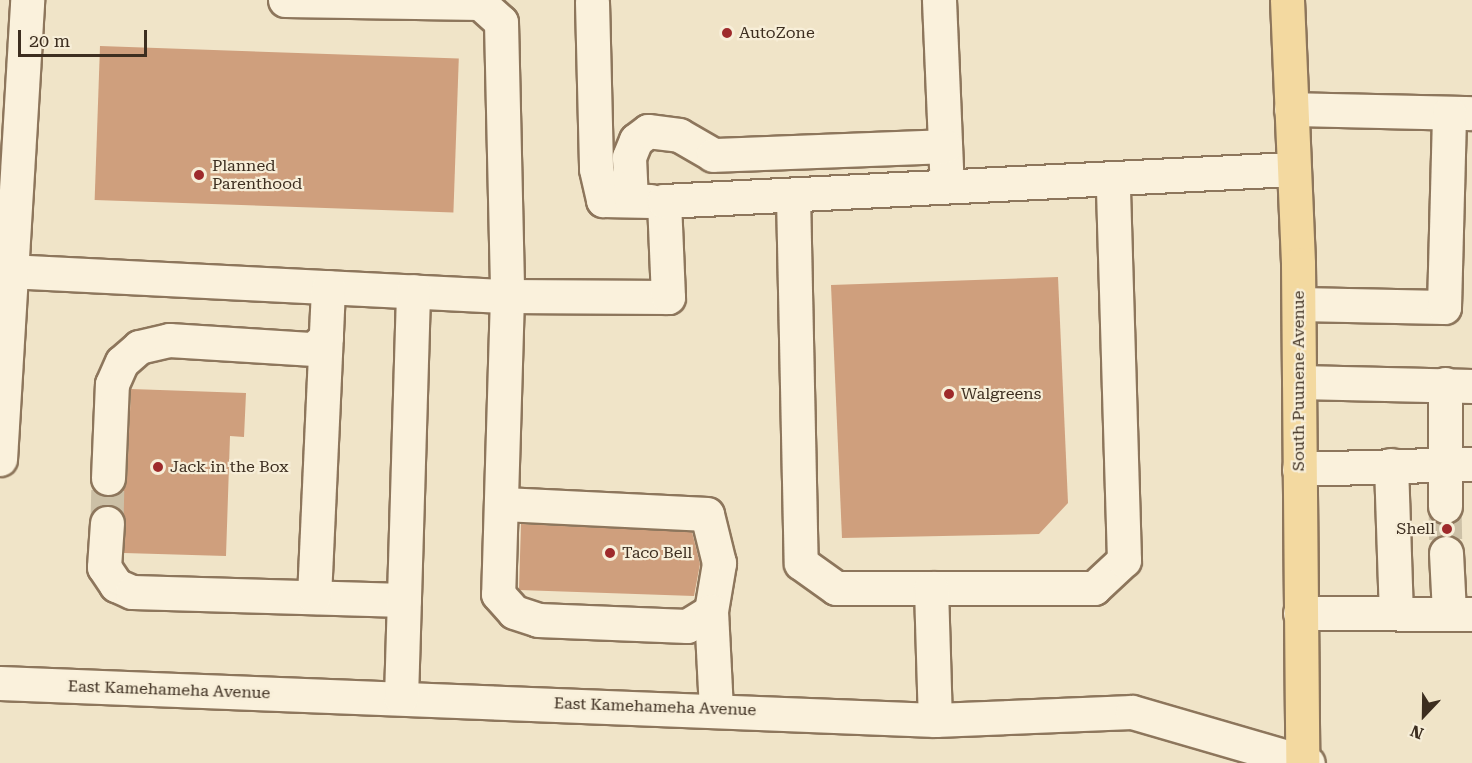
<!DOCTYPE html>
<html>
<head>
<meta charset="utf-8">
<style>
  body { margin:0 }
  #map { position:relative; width:1472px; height:763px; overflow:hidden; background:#f0e4c8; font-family:"Roboto Serif",serif }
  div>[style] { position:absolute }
  .building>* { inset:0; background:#cf9f7d; transform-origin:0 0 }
  .minor-tunnel>* { height:33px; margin-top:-16.5px; transform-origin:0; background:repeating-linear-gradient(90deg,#ccc0a6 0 33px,transparent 0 49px) }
  .roads { filter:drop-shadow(2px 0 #8d765c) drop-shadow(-2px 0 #8d765c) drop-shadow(0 2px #8d765c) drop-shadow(0 -2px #8d765c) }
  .minor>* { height:33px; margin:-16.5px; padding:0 16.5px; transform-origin:16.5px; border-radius:16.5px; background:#faf1dc }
  .major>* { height:33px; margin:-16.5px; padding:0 16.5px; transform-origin:16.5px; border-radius:16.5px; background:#f3d9a0 }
  .dots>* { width:16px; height:16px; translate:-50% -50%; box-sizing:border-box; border:3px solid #f7eed8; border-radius:50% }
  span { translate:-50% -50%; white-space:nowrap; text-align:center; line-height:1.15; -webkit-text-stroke:4.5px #f7eed8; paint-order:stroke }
  .poi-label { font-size:16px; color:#3d2e20 }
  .left { translate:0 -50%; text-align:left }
  .right { translate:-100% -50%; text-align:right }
  .street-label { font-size:16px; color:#3d2e20 }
  .north { position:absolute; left:1394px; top:685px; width:60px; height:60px; -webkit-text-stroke:4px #f7eed8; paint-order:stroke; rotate:202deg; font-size:16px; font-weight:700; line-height:24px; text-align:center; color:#3d2e20 }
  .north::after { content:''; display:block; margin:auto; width:21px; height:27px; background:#3d2e20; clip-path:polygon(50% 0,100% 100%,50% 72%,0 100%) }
  .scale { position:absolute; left:18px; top:30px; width:129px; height:27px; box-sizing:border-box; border:3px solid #3d2e20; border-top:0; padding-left:8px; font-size:18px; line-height:21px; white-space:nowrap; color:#3d2e20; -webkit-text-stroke:4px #f7eed8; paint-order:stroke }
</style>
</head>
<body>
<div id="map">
  <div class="building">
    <i style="left:100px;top:46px;width:359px;height:154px;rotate:2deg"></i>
    <i style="clip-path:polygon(1058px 277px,1068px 503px,1039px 534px,842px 538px,831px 285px)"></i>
    <i style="clip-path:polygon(131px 389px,246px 393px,244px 437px,230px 436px,226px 556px,124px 553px,120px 492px,127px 479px)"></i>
    <i style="clip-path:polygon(521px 524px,692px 532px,700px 564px,694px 596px,519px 590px)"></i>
  </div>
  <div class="minor-tunnel">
    <i style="left:1445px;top:506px;width:47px;rotate:88.8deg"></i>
    <i style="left:107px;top:523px;width:45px;rotate:-88.7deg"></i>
  </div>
  <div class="roads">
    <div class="minor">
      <i style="left:285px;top:0;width:195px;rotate:0.9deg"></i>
      <i style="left:480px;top:3px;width:28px;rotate:42deg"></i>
      <i style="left:501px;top:22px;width:274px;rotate:88.7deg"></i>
      <i style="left:507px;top:296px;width:298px;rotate:91.7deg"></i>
      <i style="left:498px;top:594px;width:24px;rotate:48deg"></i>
      <i style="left:514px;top:612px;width:25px;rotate:18deg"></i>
      <i style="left:538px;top:620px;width:149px;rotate:2.3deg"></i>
      <i style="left:687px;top:626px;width:28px;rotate:-32deg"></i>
      <i style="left:711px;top:611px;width:49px;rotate:-80.5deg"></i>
      <i style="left:719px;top:563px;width:50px;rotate:-103.8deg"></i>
      <i style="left:707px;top:514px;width:204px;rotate:-177.2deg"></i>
      <i style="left:939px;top:0;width:169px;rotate:87.6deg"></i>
      <i style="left:592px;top:2px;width:167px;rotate:88.6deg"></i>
      <i style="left:596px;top:169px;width:32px;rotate:77deg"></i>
      <i style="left:603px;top:200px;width:48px;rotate:1.2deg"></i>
      <i style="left:1291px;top:109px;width:179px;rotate:1.3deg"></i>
      <i style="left:793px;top:195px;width:368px;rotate:88.8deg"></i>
      <i style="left:801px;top:563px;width:43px;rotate:35.5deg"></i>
      <i style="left:836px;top:588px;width:258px"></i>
      <i style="left:1094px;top:588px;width:41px;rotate:-43deg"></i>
      <i style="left:1124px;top:560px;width:381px;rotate:-91.7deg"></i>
      <i style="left:631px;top:200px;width:43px;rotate:-92.7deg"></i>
      <i style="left:629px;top:157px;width:18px;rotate:-68deg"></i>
      <i style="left:636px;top:140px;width:15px;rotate:-37deg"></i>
      <i style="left:648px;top:131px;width:31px;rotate:7deg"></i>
      <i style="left:679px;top:135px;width:39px;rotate:30deg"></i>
      <i style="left:713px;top:155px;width:232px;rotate:-2.2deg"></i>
      <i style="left:8px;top:271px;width:500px;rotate:2.9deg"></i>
      <i style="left:507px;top:296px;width:161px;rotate:0.4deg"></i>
      <i style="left:668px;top:297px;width:96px;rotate:-92.4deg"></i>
      <i style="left:664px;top:201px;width:629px;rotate:-2.92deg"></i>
      <i style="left:1299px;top:304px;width:145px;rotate:1.2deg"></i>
      <i style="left:1444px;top:307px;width:194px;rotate:-88.5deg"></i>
      <i style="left:1299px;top:382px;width:173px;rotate:1.3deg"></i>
      <i style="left:0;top:459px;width:460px;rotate:-86.6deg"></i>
      <i style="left:1391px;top:465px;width:148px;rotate:88.1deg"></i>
      <i style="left:1299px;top:469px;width:173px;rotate:-1.7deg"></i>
      <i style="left:108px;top:478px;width:94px;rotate:-87.6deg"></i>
      <i style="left:112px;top:384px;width:24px;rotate:-66deg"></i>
      <i style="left:122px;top:362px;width:23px;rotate:-41deg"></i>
      <i style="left:139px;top:347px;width:31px;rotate:-13deg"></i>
      <i style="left:169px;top:340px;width:145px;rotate:3.6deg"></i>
      <i style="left:314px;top:349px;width:17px;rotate:-45deg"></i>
      <i style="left:1445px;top:506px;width:122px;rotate:-90deg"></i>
      <i style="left:107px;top:523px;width:44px;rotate:93.9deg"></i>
      <i style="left:104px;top:567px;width:22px;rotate:56deg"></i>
      <i style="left:116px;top:585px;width:17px;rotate:24deg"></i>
      <i style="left:132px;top:592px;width:272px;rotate:1.7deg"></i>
      <i style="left:1446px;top:553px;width:60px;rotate:87.1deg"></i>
      <i style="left:931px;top:588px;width:132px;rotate:88.3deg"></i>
      <i style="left:314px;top:597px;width:310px;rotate:-87.4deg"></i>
      <i style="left:711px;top:611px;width:98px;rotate:87.1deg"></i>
      <i style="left:1300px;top:613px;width:172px;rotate:0.3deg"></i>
      <i style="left:0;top:683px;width:936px;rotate:2.27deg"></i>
      <i style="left:935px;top:720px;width:197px;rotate:-2.3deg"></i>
      <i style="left:1132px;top:712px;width:183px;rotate:16.2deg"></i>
      <i style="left:401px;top:698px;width:407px;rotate:-88.3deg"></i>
    </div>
    <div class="major">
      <i style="left:1287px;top:0;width:264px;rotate:87.6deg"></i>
      <i style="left:1298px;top:264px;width:499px;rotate:89.5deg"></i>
    </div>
  </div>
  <div class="dots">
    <i style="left:727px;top:33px;background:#9e2a2b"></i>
    <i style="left:199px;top:175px;background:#9e2a2b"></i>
    <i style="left:949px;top:394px;background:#9e2a2b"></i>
    <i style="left:158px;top:467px;background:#9e2a2b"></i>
    <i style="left:1447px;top:529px;background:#9e2a2b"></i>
    <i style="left:610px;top:553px;background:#9e2a2b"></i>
  </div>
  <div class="poi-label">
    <span class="left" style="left:739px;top:33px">AutoZone</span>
    <span class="left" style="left:212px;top:175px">Planned<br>Parenthood</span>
    <span class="left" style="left:961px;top:394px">Walgreens</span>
    <span class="left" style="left:170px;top:467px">Jack in the Box</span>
    <span class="right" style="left:1435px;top:529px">Shell</span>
    <span class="left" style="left:622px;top:553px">Taco Bell</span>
  </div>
  <div class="street-label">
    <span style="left:1299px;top:381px;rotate:-90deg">South Puunene Avenue</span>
    <span style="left:169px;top:690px;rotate:2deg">East Kamehameha Avenue</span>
    <span style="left:655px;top:707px;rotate:2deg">East Kamehameha Avenue</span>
  </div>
  <div class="north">N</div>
  <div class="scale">20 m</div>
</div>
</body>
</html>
